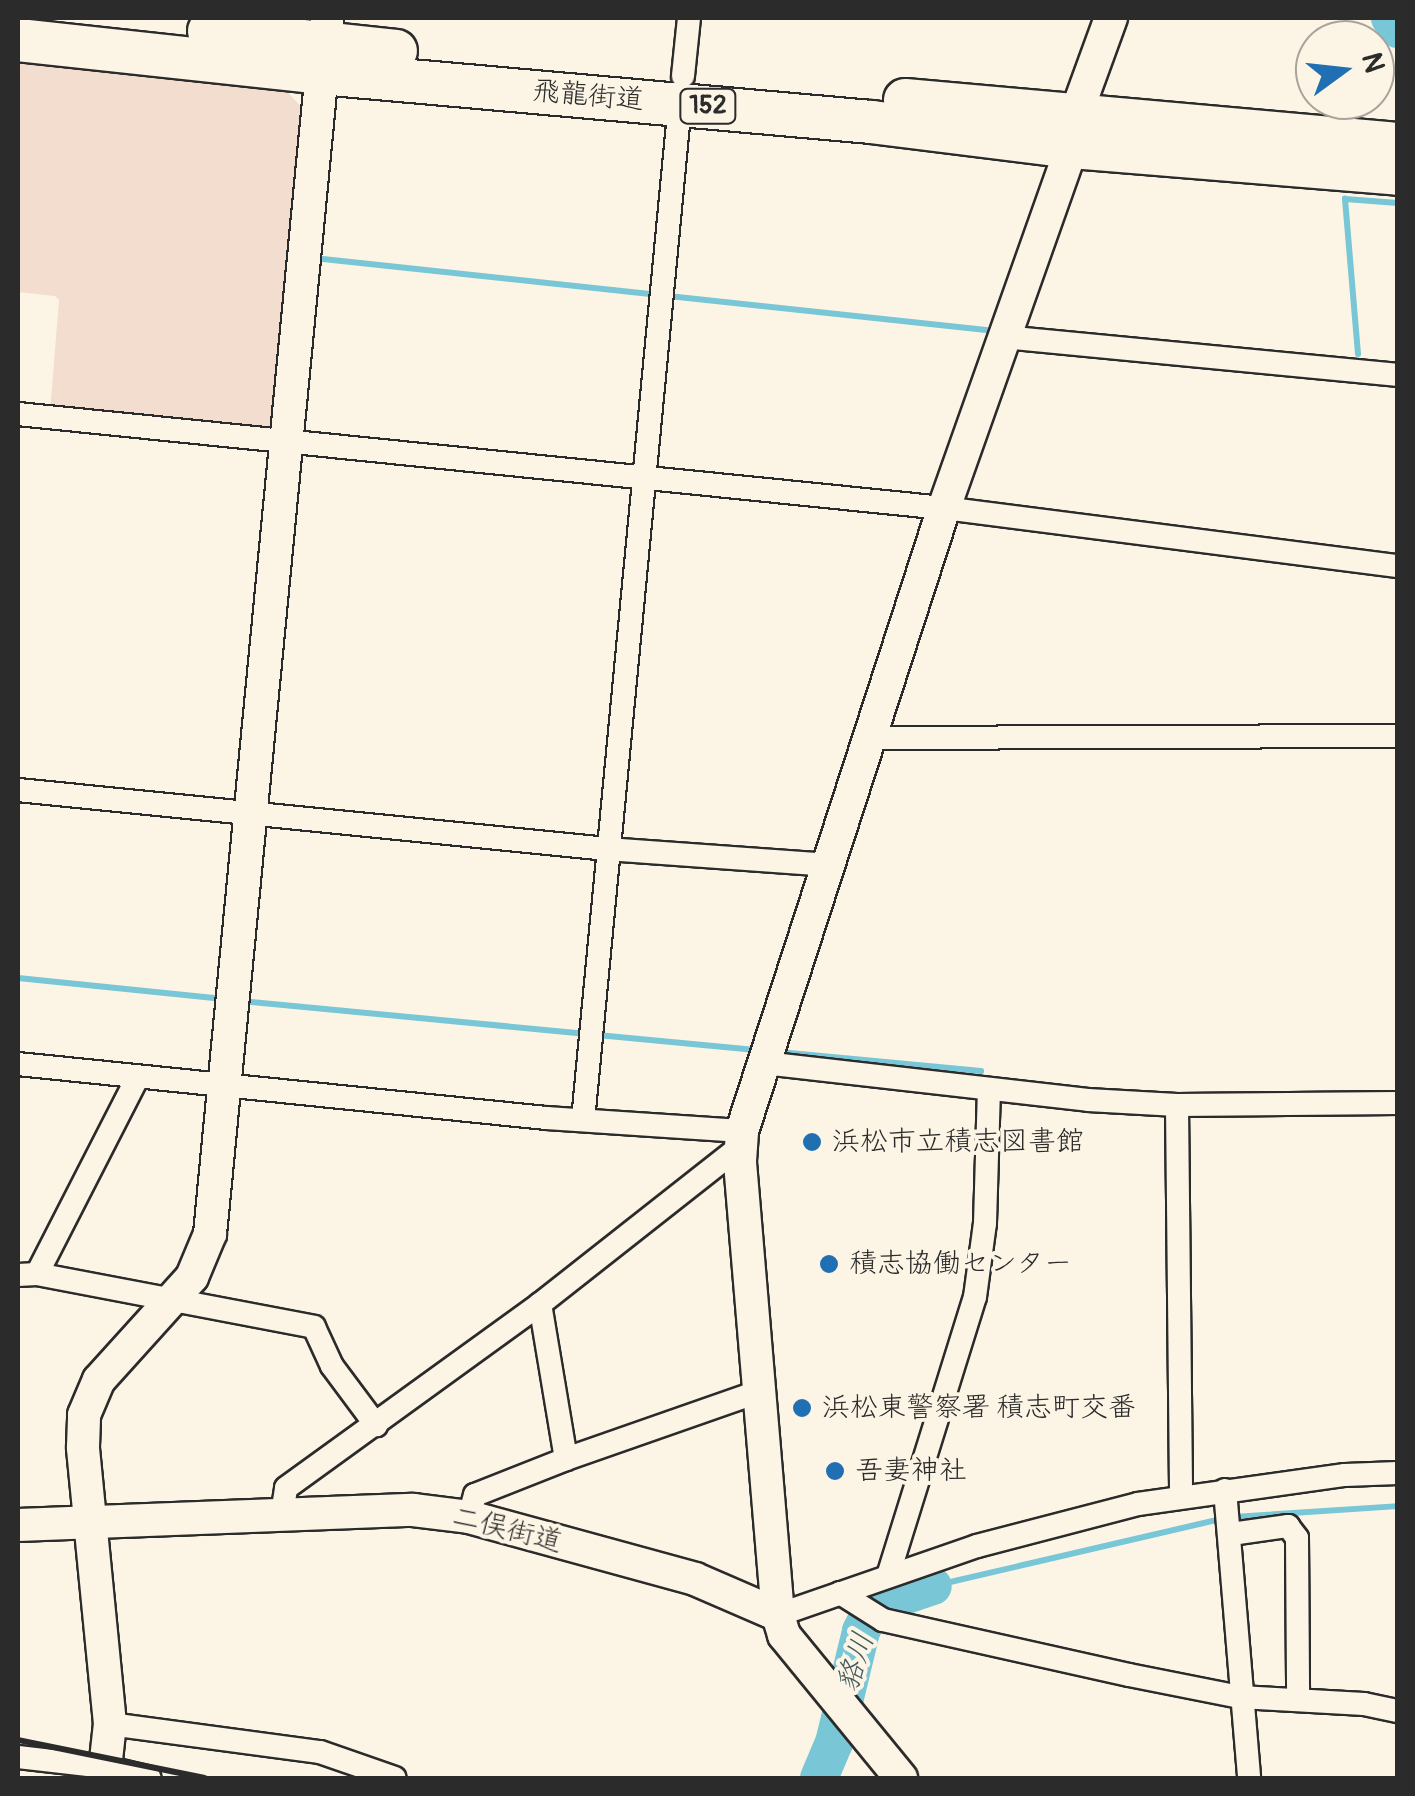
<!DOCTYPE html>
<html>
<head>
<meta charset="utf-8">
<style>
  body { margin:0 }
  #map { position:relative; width:1415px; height:1796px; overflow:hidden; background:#fcf5e5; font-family:Pangolin,"Klee One",sans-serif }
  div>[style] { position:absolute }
  .built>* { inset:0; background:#f3ddce }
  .stream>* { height:6px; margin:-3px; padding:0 3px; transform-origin:3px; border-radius:3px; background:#78c6d6 }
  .river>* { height:38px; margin:-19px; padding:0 19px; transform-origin:19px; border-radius:19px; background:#78c6d6 }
  .roads { filter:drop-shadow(2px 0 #2b2b2b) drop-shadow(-2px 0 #2b2b2b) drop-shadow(0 2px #2b2b2b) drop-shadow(0 -2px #2b2b2b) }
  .street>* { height:22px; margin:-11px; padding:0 11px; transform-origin:11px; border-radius:11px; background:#fcf5e5 }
  .secondary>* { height:32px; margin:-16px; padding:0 16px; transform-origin:16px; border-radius:16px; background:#fcf5e5 }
  .highway>* { height:42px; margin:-21px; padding:0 21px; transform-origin:21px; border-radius:21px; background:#fcf5e5 }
  .rail>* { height:6px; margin:-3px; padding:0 3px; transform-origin:3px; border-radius:3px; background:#2b2b2b }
  .dots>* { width:28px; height:28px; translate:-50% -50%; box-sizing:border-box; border:5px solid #fcf5e5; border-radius:50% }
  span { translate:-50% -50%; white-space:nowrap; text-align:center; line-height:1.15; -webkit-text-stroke:8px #fcf5e5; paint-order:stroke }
  .shield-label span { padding:2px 8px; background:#fcf5e5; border:2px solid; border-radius:8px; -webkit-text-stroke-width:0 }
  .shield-label { font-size:25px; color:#2b2b2b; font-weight:700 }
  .street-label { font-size:28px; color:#2b2b2b }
  .poi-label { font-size:28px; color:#2b2b2b }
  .left { translate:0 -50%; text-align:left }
  .water-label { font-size:30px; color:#425a5e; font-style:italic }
  .frame { position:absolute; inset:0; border:20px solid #2b2b2b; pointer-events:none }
  .north { position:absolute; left:1295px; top:20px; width:100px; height:100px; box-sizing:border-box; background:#fcf5e5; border:2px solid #a8a49b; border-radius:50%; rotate:75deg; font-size:28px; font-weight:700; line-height:40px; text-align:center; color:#2b2b2b }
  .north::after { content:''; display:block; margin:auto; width:35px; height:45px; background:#1f6fb2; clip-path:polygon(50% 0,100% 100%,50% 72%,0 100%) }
</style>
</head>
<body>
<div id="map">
  <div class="built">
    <i style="clip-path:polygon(18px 61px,281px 85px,305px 111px,272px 430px,50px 412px,59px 300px,55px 296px,18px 292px)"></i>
  </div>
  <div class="stream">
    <i style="left:323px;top:259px;width:667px;rotate:6.11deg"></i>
    <i style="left:1358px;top:354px;width:156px;rotate:-94.8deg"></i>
    <i style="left:1345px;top:199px;width:53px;rotate:4.3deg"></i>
    <i style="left:18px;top:978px;width:207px;rotate:5.8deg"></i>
    <i style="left:241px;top:1001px;width:517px;rotate:5.44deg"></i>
    <i style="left:779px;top:1052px;width:203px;rotate:5.4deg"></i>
    <i style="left:1234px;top:1517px;width:164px;rotate:-3.8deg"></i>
    <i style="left:933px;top:1586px;width:297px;rotate:-13.1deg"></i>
  </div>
  <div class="river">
    <i style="left:1390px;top:18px;width:14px;rotate:54deg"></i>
    <i style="left:819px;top:1778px;width:38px;rotate:-67deg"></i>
    <i style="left:834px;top:1743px;width:115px;rotate:-76.4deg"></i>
    <i style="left:861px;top:1631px;width:28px;rotate:-63deg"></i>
    <i style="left:874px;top:1606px;width:62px;rotate:-18.7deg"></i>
  </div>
  <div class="roads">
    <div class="street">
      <i style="left:683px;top:76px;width:58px;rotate:-84.1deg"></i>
      <i style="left:1004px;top:337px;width:396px;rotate:5.5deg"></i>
      <i style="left:18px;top:414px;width:931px;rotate:5.8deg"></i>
      <i style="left:944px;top:508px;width:458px;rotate:7.3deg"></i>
      <i style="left:870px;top:738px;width:528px;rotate:-0.22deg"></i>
      <i style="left:18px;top:790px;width:592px;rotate:5.72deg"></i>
      <i style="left:607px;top:849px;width:223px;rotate:4.1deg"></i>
      <i style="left:764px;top:1063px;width:326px;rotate:6.5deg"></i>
      <i style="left:1088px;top:1100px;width:89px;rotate:3.2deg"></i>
      <i style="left:1177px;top:1105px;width:221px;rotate:-0.5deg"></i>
      <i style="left:18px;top:1064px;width:531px;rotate:5.84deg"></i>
      <i style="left:546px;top:1118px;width:196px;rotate:3.8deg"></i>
      <i style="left:1177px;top:1105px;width:391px;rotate:89.4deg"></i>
      <i style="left:583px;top:1120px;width:1021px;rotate:-84.55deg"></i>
      <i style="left:37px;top:1274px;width:221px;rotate:-62.9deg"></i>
      <i style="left:18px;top:1275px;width:19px;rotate:-3deg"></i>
      <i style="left:37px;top:1274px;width:282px;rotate:10.8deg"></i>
      <i style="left:314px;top:1327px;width:43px;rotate:65.2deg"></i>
      <i style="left:332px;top:1366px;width:74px;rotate:53.3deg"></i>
      <i style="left:566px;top:1459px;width:206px;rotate:-19.3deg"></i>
      <i style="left:1225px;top:1490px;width:289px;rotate:85.2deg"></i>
      <i style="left:282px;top:1514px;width:26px;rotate:-81deg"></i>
      <i style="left:286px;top:1488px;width:314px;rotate:-35.9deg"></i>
      <i style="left:540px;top:1304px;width:256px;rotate:-38.2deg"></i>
      <i style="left:469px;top:1517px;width:23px;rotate:-75deg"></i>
      <i style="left:475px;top:1495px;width:98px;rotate:-21.6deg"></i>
      <i style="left:566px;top:1459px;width:157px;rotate:-99.5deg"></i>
      <i style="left:1231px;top:1534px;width:58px;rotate:-8deg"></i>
      <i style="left:1288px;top:1526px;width:15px;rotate:53deg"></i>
      <i style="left:1297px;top:1538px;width:162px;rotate:89.6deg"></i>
      <i style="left:888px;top:1576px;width:292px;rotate:-72.7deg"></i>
      <i style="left:975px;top:1297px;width:75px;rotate:-82.3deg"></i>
      <i style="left:985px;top:1223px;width:132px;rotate:-88.3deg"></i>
      <i style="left:840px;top:1593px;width:51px;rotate:32.1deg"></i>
      <i style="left:883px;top:1620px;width:252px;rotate:12.6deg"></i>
      <i style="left:1129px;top:1675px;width:113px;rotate:11.2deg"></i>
      <i style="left:1240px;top:1697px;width:124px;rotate:3.2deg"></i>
      <i style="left:1364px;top:1704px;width:35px;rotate:12deg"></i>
      <i style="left:778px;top:1615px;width:211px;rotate:-19.1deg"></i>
      <i style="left:977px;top:1546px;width:166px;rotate:-14.6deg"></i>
      <i style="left:1138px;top:1504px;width:209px;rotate:-8deg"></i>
      <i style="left:1345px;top:1475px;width:53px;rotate:-2.2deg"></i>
      <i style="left:110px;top:1724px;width:212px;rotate:7.6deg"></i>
      <i style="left:320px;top:1752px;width:79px;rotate:19.1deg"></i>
      <i style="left:18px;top:1757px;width:88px;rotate:6.6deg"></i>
      <i style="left:105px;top:1767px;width:46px;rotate:13.7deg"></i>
    </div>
    <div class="secondary">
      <i style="left:18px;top:1525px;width:395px;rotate:-2.2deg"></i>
      <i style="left:413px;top:1510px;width:56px;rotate:7.1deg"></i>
      <i style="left:469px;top:1517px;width:234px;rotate:15.3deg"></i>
      <i style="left:695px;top:1579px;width:90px;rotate:23.4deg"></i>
      <i style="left:778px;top:1615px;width:21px;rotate:73deg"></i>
      <i style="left:784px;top:1635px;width:185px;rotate:50.7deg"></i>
      <i style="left:778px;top:1615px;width:456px;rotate:-94.8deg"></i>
      <i style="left:740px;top:1161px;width:30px;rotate:-86deg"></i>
      <i style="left:742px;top:1131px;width:655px;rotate:-72.04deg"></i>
      <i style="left:944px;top:508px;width:383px;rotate:-70.5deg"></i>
      <i style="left:1072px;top:147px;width:33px;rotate:-83deg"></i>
      <i style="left:1076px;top:114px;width:102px;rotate:-70deg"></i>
      <i style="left:104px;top:1778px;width:54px;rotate:-83.7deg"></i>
      <i style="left:110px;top:1724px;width:278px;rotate:-95.6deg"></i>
      <i style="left:83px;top:1447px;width:32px;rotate:-88deg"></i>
      <i style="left:84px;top:1415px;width:38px;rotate:-67deg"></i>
      <i style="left:99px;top:1380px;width:139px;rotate:-47.9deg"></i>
      <i style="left:192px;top:1277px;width:47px;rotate:-67.3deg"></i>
      <i style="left:210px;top:1234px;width:1222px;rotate:-84.5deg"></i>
    </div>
    <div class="highway">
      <i style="left:209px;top:31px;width:188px;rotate:6.1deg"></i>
      <i style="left:18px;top:40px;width:305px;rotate:6.2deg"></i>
      <i style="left:321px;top:73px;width:552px;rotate:5.09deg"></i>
      <i style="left:871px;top:122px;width:203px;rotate:7.1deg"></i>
      <i style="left:1072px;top:147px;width:327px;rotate:4.7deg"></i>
      <i style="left:905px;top:100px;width:495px;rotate:5.1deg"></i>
    </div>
  </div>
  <div class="rail">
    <i style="left:18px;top:1740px;width:190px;rotate:11.5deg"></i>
  </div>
  <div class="dots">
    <i style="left:812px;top:1142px;background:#1f6fb2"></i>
    <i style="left:829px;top:1264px;background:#1f6fb2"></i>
    <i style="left:802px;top:1408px;background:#1f6fb2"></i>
    <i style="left:835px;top:1471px;background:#1f6fb2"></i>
  </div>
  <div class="shield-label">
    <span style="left:708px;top:106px">152</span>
  </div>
  <div class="street-label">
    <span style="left:588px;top:96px;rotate:5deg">飛龍街道</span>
    <span style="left:507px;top:1530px;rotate:14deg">二俣街道</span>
  </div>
  <div class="poi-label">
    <span class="left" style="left:832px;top:1142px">浜松市立積志図書館</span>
    <span class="left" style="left:849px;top:1264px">積志協働センター</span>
    <span class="left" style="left:822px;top:1408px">浜松東警察署 積志町交番</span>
    <span class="left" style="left:855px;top:1471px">吾妻神社</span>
  </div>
  <div class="water-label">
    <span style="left:856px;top:1662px;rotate:-72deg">貉川</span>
  </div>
  <div class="frame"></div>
  <div class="north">N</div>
</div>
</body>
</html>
